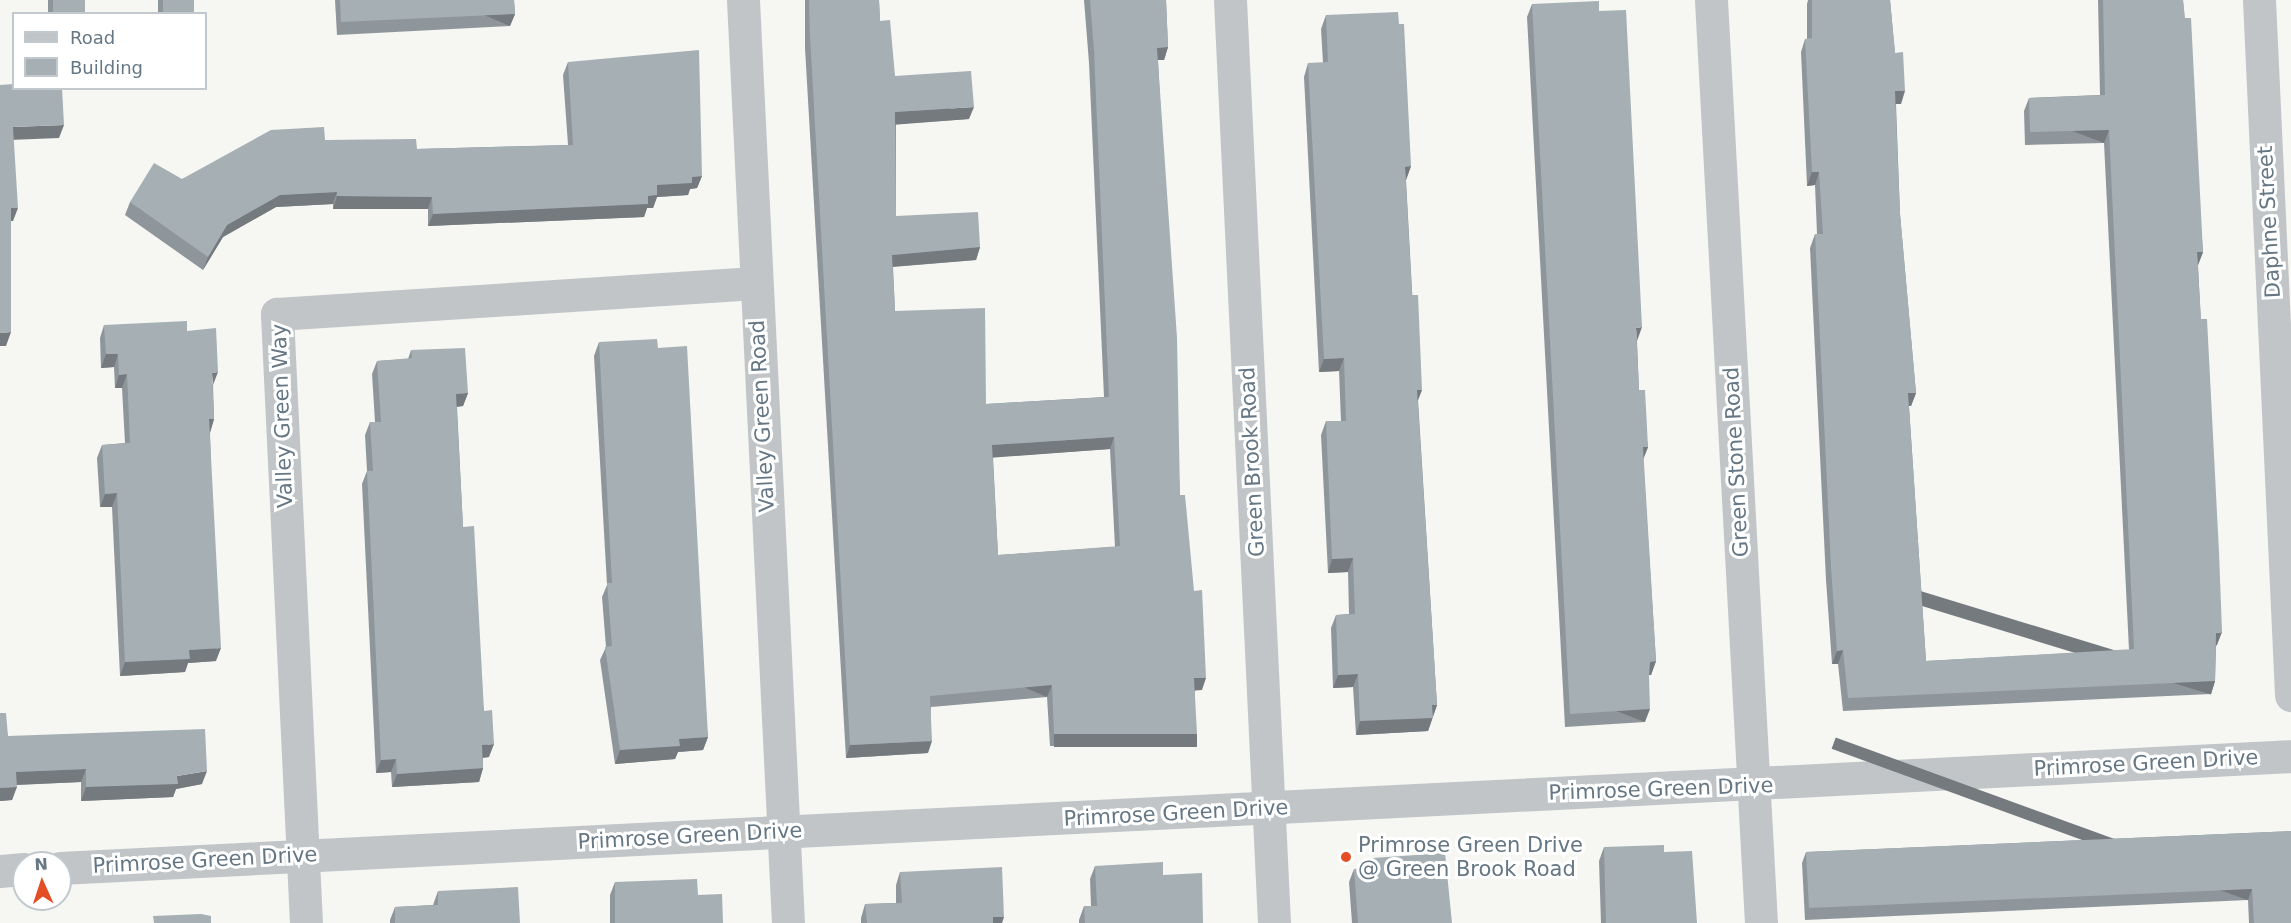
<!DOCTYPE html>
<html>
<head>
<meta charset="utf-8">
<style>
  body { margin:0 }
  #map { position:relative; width:2291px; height:923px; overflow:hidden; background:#f6f6f3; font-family:"DejaVu Sans",sans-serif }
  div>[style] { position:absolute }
  .minor>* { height:33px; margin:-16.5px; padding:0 16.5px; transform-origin:16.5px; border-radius:16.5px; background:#c1c5c8 }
  .tertiary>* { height:33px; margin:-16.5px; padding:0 16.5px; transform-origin:16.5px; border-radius:16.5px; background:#c1c5c8 }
  .wall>* { inset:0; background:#8f969b; transform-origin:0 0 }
  .shaded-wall>* { inset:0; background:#747a7e; transform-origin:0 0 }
  .building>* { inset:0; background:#a6afb4; transform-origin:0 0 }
  .dots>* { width:16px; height:16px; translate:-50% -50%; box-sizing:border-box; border:3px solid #fff; border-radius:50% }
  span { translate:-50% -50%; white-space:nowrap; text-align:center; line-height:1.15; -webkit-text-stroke:6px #fff; paint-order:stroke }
  .street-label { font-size:21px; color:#657784 }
  .poi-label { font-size:21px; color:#657784 }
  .left { translate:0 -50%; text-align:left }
  .legend { position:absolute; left:12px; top:12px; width:195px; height:78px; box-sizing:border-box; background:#fff; border:2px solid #c1c9ce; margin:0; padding:8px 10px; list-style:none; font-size:18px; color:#657784 }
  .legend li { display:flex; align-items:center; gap:12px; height:30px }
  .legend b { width:30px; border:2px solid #c1c9ce }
  .north { position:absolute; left:12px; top:851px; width:60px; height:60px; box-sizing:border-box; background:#fff; border:2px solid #c1c9ce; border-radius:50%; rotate:357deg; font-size:16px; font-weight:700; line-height:24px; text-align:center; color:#657784 }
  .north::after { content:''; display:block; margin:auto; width:21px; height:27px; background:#e34e26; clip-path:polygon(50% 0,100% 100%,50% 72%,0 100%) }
</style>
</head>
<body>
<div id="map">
  <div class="minor">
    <i style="left:743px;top:0;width:924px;rotate:87.21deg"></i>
    <i style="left:1230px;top:0;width:924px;rotate:87.27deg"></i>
    <i style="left:1711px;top:0;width:924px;rotate:86.9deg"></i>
    <i style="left:2259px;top:0;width:696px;rotate:87.36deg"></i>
    <i style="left:306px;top:923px;width:610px;rotate:-92.73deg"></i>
    <i style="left:277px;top:314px;width:479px;rotate:-3.7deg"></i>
  </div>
  <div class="tertiary">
    <i style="left:60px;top:868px;width:2234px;rotate:-2.87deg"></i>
    <i style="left:0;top:871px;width:24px;rotate:-5deg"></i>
  </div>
  <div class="wall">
    <i style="left:48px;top:0;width:37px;height:14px"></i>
    <i style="left:158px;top:0;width:36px;height:14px"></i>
    <i style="clip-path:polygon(335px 0,514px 0,515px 14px,510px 26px,337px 35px)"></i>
    <i style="clip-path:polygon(evenodd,805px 0,879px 0,880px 21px,895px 76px,969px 119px,896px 124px,896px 216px,980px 247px,976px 260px,893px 267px,895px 311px,986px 404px,1104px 397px,1089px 63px,1084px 0,1166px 0,1168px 47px,1164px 60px,1158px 60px,1180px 495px,1202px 690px,1195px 690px,1193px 746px,1050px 746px,1047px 697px,931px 707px,928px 753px,846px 758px,805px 48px,805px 0,1110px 449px,1115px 547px,998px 555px,993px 457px,1110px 449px)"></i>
    <i style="clip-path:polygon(1808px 0,1890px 0,1895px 53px,1901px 104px,1896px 104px,1900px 214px,1916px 393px,1911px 406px,1909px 406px,1926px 661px,2129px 650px,2104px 143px,2025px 145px,2024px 111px,2029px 98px,2100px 95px,2098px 0,2183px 0,2203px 252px,2198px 265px,2217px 645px,2216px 646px,2215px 681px,2211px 694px,1843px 711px,1838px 664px,1832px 664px,1826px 580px,1810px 248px,1815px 234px,1817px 234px,1815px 185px,1807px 186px,1801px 52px,1805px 39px,1807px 39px,1807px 4px)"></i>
    <i style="clip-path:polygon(1532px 4px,1599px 11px,1637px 341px,1639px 390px,1648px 447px,1643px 459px,1656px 661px,1651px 675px,1649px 675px,1645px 722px,1565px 727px,1527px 17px)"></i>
    <i style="clip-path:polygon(1326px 15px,1411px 166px,1406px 180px,1418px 400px,1437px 705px,1428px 731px,1356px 735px,1353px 687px,1333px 688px,1331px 628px,1336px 615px,1349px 614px,1348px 572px,1328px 573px,1321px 435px,1326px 421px,1341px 421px,1339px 371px,1319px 372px,1304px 77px,1308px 63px,1323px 63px,1321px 29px)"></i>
    <i style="clip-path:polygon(568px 62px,702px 176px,697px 188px,690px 189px,688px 195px,657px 197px,653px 208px,647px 208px,644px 217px,428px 226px,428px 209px,333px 209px,333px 204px,276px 207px,223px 237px,203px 270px,125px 215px,130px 202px,182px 179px,325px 140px,417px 149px,568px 145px,563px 75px)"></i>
    <i style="clip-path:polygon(104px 325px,187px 331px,213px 385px,214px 419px,210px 432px,216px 661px,188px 663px,185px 672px,120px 676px,112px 507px,100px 507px,97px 458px,102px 445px,125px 443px,122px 388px,115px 388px,114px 367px,101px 368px,100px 338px)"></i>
    <i style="clip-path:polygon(599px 342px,658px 348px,708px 737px,703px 750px,678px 752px,675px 759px,615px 764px,600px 660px,606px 647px,602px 597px,607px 585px,594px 356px)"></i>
    <i style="clip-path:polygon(411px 350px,468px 393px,463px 406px,457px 407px,463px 527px,489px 757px,483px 758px,483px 768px,479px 782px,392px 787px,391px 772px,376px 773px,362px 484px,367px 471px,365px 435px,370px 422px,375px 422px,372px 374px,377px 361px,408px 359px)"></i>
    <i style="clip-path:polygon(0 713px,8px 736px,202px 784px,176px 789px,173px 797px,81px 801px,81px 782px,17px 785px,12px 800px,0 801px)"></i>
    <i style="clip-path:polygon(2291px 831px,2291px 923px,2249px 923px,2248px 900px,1805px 920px,1802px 863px,1806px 852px)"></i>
    <i style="clip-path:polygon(1604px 847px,1664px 852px,1697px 923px,1601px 923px,1599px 861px)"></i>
    <i style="clip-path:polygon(1373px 858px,1452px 923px,1352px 923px,1349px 882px,1354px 869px,1369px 868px)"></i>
    <i style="clip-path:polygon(1095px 866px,1163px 875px,1203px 923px,1079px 923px,1079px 920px,1084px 906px,1091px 906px,1090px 879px)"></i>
    <i style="clip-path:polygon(900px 872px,1002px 923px,861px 923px,861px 918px,865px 904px,896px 903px,896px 885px)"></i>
    <i style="clip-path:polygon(615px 882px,698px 895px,723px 923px,610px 923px,610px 895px)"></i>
    <i style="clip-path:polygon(438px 891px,520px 923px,390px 923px,390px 920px,395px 907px,433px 905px)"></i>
  </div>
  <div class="shaded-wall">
    <i style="left:515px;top:14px;width:13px;height:174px;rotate:113deg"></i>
    <i style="clip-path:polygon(1168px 47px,1164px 60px,1152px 60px,1157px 48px)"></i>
    <i style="clip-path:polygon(1895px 91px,1905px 91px,1901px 104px,1891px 104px)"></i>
    <i style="clip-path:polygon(974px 107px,969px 119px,891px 125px,895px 112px)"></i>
    <i style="clip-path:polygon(64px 125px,59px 138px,9px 140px,13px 127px)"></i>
    <i style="left:2109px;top:130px;width:14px;height:79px;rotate:111deg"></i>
    <i style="clip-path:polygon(1411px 166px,1406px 180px,1405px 167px)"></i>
    <i style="clip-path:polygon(1812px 172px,1819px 172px,1815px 185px,1807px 186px)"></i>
    <i style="clip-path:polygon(702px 176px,697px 188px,690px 189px,688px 195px,657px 197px,653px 208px,647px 208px,644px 217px,428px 226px,433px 214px,648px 196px,657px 185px,692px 177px)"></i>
    <i style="clip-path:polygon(337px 192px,333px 204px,276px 207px,223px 237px,203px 270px,208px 257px,227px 225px,280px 195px)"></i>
    <i style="clip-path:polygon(337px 196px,432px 197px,428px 209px,333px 209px)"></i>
    <i style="clip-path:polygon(11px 208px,18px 208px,13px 221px,6px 221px)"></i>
    <i style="clip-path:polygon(980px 247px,976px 260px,888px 267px,892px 255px)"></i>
    <i style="clip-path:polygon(2197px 252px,2203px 252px,2198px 265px)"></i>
    <i style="clip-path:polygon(1642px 327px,1637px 341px,1636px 328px)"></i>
    <i style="clip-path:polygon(11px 332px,6px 346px,0 346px,0 333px)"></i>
    <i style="clip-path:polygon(106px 354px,118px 354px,114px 367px,101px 368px)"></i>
    <i style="clip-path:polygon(1344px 358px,1339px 371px,1319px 372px,1324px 359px)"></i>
    <i style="clip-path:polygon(218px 372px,213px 385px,212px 373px)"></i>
    <i style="clip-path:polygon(127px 374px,122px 388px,115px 388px,119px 375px)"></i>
    <i style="clip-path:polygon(1417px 390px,1422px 390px,1417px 403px)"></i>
    <i style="clip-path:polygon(468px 393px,463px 406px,451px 407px,456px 394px)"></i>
    <i style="clip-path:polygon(1908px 393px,1916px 393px,1911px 406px,1904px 406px)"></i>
    <i style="clip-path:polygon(209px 419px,214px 419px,210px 433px)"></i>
    <i style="clip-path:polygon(1114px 437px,1110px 449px,988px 458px,992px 445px)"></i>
    <i style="clip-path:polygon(1643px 447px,1648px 447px,1643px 460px)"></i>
    <i style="clip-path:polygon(117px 493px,112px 507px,100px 507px,105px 494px)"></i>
    <i style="clip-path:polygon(1353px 558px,1348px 572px,1328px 573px,1332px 559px)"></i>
    <i style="clip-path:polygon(2222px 632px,2217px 645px,2211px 646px,2216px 633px)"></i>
    <i style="clip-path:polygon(221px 648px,216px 661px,188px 663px,185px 672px,120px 676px,125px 662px,189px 650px)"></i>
    <i style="clip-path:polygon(1843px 650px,1838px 664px,1832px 664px,1837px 651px)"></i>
    <i style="clip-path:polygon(1656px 661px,1651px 675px,1646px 675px,1650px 662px)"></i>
    <i style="clip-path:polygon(1358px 674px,1353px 687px,1333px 688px,1338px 675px)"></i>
    <i style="clip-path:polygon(1194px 678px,1206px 678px,1202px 690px,1189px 691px)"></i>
    <i style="left:2215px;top:681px;width:14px;height:367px;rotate:107deg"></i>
    <i style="left:1052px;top:685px;width:13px;height:122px;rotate:113deg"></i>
    <i style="clip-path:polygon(1432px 705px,1437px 705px,1428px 731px,1356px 735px,1360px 721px)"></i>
    <i style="left:1650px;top:709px;width:14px;height:80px;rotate:111deg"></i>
    <i style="left:1054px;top:734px;width:143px;height:13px"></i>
    <i style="clip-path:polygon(708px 737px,703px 750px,678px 752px,675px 759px,615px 764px,620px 750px,679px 739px)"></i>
    <i style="clip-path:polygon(932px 741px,928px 753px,846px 758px,850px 745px)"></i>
    <i style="clip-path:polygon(494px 744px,489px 757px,477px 758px,482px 745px)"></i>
    <i style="clip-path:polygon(396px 759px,391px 772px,376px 773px,381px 760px)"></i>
    <i style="clip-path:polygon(483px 768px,479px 782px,392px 787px,397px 774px)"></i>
    <i style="clip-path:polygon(86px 769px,81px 782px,11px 785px,16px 772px)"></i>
    <i style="clip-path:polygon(207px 771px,202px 784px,176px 789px,173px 797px,81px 801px,86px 787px,177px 776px)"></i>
    <i style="clip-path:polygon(17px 787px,12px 800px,0 801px,0 788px)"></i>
    <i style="left:2252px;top:889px;width:12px;height:443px;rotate:110deg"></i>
    <i style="clip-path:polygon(993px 917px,1004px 917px,1002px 923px,991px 923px)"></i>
  </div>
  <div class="building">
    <i style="left:53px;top:0;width:32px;height:14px"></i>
    <i style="left:163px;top:0;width:31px;height:14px"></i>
    <i style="clip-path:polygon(340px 0,514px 0,515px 14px,341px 22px)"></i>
    <i style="clip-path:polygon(evenodd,809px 0,879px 0,880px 21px,890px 20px,895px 76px,971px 71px,974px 107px,895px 112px,896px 216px,978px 212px,980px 247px,892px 255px,895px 311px,985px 308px,986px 404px,1109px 397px,1094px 51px,1090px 0,1166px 0,1168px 47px,1157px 48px,1177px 338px,1180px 495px,1185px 495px,1194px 591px,1202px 590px,1206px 678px,1194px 678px,1197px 734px,1054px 734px,1052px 685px,930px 696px,932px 741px,850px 745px,810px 36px,809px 0,1114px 437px,1120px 546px,998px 555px,992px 445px,1114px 437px)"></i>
    <i style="clip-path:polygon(1812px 0,1890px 0,1895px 53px,1903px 52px,1905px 91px,1895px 91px,1900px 214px,1916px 393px,1908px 393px,1926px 661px,2134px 649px,2109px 130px,2030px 132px,2029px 98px,2105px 95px,2103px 0,2183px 0,2185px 18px,2191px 18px,2203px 252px,2197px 252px,2201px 319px,2207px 319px,2219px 552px,2222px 632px,2216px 633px,2215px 681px,1848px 698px,1843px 650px,1837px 651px,1831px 567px,1815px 234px,1823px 234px,1819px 172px,1812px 172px,1805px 39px,1812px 38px)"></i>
    <i style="clip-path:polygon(1599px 1px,1599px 11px,1626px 10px,1642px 327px,1636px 328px,1639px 390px,1645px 390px,1648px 447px,1643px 447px,1656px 661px,1650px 662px,1649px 677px,1650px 709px,1570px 714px,1532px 4px)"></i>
    <i style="clip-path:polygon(1398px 12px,1399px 24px,1404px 24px,1411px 166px,1405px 167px,1412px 295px,1418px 295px,1422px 390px,1417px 390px,1437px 705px,1432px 705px,1433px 718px,1360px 721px,1358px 674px,1338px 675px,1336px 615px,1355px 614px,1353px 558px,1332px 559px,1326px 421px,1346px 421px,1344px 358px,1324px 359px,1308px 63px,1328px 62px,1326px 15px)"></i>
    <i style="clip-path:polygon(699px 50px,702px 176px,692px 177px,692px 183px,657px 185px,657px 195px,648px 196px,648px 204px,433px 214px,432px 197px,337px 196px,337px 192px,280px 195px,227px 225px,208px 257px,130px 202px,154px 163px,182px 179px,271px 130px,324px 127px,325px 140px,416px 139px,417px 149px,573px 145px,568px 62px)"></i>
    <i style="clip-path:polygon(14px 84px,14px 88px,62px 88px,64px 125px,13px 127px,18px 208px,11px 208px,11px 332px,0 333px,0 85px)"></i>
    <i style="clip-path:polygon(187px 321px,187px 331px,216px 328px,218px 372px,212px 373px,214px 419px,209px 419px,221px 648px,189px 650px,190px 659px,125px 662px,117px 493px,105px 494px,102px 445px,130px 443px,127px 374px,119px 375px,118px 354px,106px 354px,104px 325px)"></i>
    <i style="clip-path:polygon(657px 339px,658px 348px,687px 346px,708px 737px,679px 739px,680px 746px,620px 750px,605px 647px,612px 646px,607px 583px,612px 583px,599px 342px)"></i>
    <i style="clip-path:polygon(465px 348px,468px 393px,456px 394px,463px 527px,474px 526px,484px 711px,492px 710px,494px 744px,482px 745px,483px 768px,397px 774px,396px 759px,381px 760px,367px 471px,373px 471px,370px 422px,381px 422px,377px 361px,412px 358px,411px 350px)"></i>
    <i style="clip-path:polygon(0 713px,6px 713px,8px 736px,205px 729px,207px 771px,177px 776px,178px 784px,86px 787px,86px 769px,16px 772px,17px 787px,0 788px)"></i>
    <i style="clip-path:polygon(2291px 831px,2291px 923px,2254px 923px,2252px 889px,1809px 908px,1806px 852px)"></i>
    <i style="clip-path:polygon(1664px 845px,1664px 852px,1692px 851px,1697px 923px,1606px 923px,1604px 847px)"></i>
    <i style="clip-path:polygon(1445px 853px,1452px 923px,1358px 923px,1354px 869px,1374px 868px,1373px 858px)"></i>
    <i style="clip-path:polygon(1163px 862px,1163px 875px,1202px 873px,1203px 923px,1085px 923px,1084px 906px,1097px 906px,1095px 866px)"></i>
    <i style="clip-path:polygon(1002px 867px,1004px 917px,993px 917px,993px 923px,867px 923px,865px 904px,902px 903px,900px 872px)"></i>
    <i style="clip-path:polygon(697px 879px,698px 895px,722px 894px,723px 923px,615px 923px,615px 882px)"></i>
    <i style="clip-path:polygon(518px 887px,520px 923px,395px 923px,395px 907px,438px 905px,438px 891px)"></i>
    <i style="clip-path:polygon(201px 914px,211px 916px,211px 923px,154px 923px,153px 916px)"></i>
  </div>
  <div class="dots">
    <i style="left:1346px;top:857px;background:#e34e26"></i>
  </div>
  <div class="street-label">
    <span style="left:2269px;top:222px;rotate:-93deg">Daphne Street</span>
    <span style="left:282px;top:416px;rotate:-92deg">Valley Green Way</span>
    <span style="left:762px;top:416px;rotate:-93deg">Valley Green Road</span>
    <span style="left:1252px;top:462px;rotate:-93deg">Green Brook Road</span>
    <span style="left:1736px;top:462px;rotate:-93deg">Green Stone Road</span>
    <span style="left:2146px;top:763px;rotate:-3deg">Primrose Green Drive</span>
    <span style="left:1661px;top:789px;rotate:-2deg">Primrose Green Drive</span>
    <span style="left:1176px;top:813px;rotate:-3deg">Primrose Green Drive</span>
    <span style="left:690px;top:836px;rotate:-3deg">Primrose Green Drive</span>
    <span style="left:205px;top:860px;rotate:-3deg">Primrose Green Drive</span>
  </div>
  <div class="poi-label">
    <span class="left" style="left:1358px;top:857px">Primrose Green Drive<br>@ Green Brook Road</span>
  </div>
  <ul class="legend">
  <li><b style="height:8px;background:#c1c5c8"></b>Road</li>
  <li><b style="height:16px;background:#a6afb4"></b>Building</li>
  </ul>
  <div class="north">N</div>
</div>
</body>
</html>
